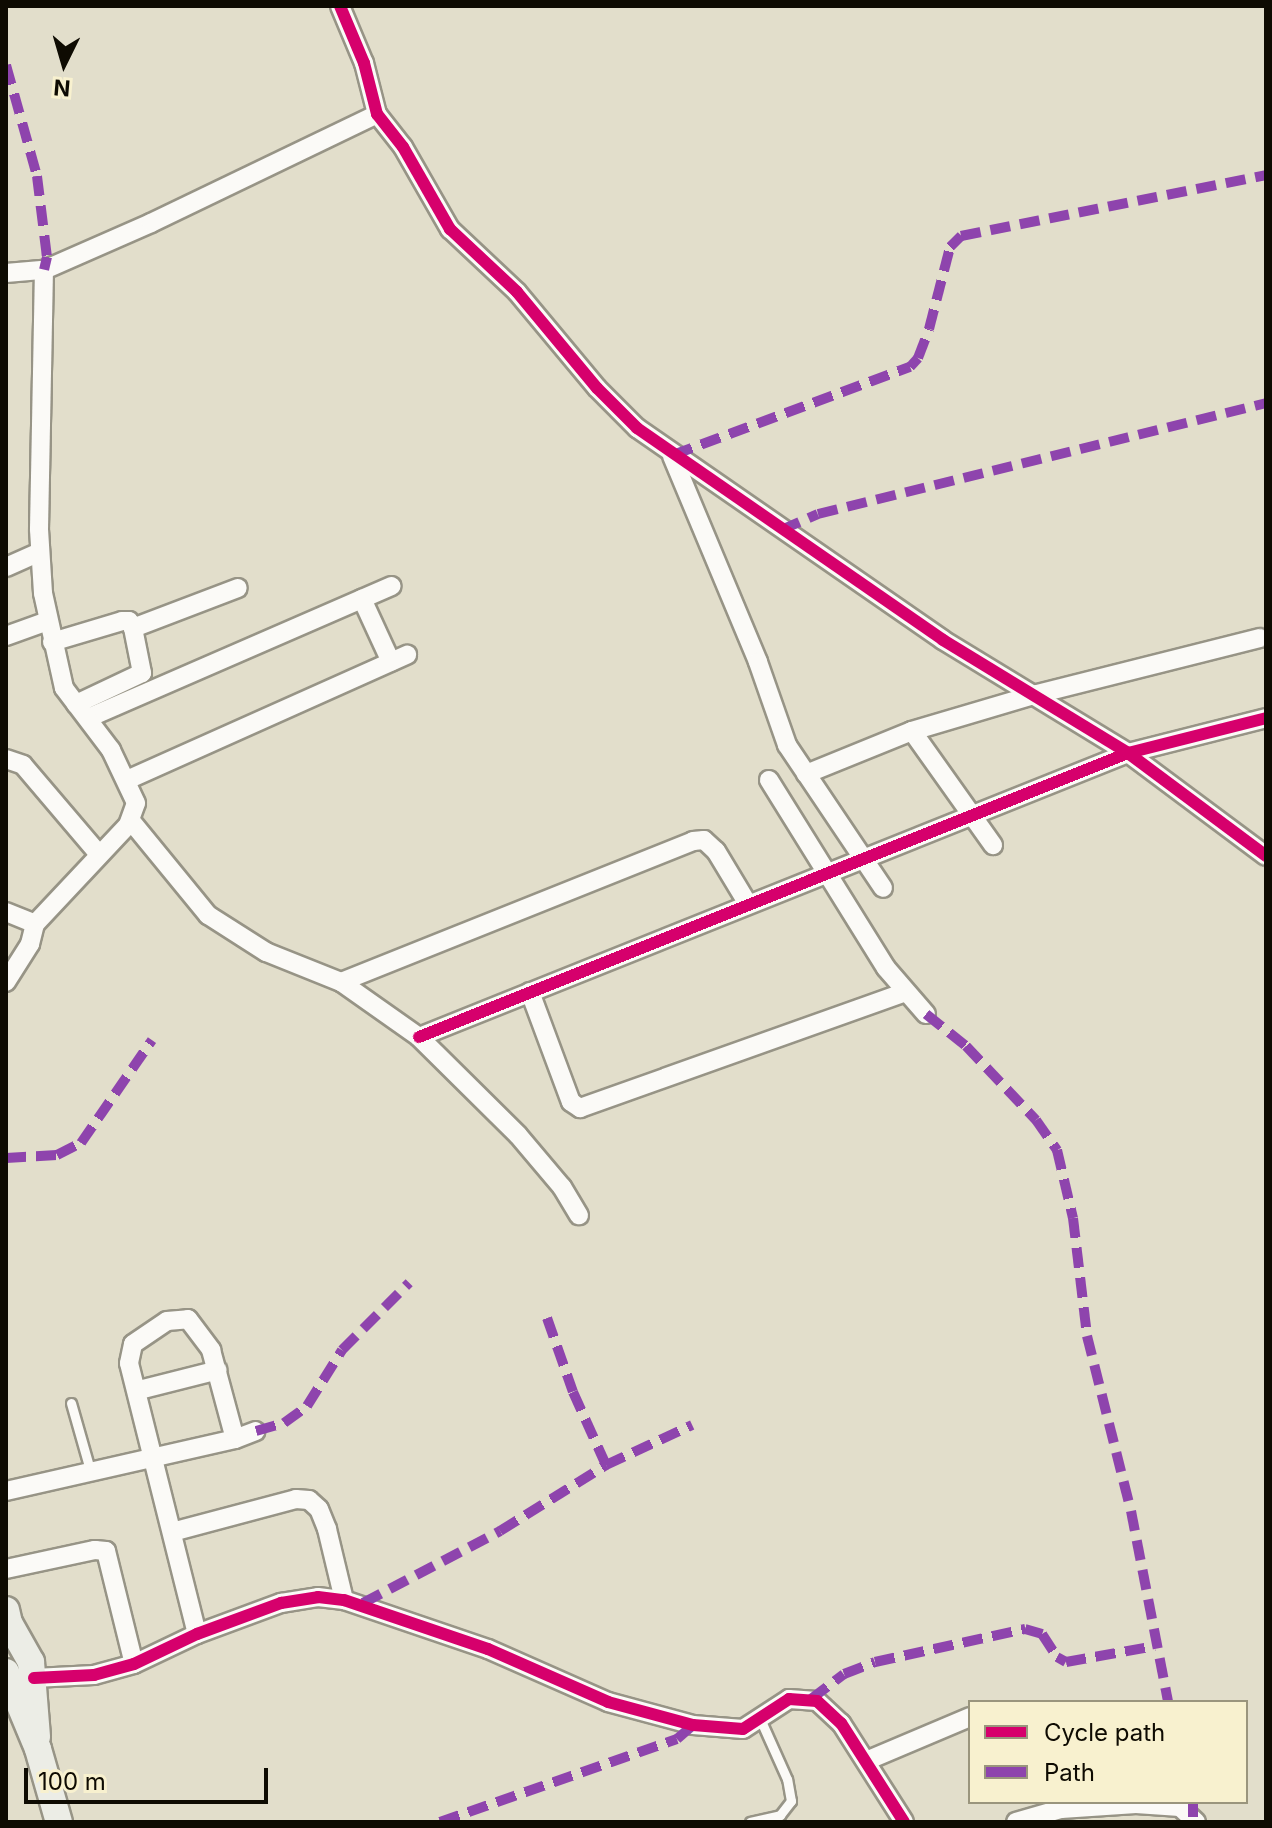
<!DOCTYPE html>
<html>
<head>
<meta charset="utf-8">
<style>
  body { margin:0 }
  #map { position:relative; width:1272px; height:1828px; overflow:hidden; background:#e2decb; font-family:Inter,sans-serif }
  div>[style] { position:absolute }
  .roads { filter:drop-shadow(2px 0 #979486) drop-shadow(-2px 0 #979486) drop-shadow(0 2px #979486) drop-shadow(0 -2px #979486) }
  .lane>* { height:9px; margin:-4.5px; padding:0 4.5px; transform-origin:4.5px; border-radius:4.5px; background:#fbfaf7 }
  .street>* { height:18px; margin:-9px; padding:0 9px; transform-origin:9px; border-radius:9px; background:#fbfaf7 }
  .secondary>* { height:26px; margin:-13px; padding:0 13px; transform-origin:13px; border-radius:13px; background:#ecede6 }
  .quiet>* { height:10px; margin-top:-5px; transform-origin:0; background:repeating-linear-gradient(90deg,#8e44ad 0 20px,transparent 0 30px) }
  .cycleway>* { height:12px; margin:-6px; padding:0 6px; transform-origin:6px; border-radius:6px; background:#d6006c }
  span { translate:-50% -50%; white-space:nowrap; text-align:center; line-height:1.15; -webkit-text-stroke:6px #f8f1cf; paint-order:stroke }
  .frame { position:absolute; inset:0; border:8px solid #0e0b02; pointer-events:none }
  .legend { position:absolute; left:968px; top:1700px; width:280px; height:104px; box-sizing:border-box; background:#f8f1cf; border:2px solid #9a957d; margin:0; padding:10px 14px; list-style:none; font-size:24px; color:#0e0b02 }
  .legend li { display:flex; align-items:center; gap:16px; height:40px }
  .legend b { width:40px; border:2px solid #9a957d }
  .north { position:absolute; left:24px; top:24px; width:80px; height:80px; -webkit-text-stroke:6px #f8f1cf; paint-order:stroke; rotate:185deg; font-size:22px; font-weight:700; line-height:32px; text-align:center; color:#0e0b02 }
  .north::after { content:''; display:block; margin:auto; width:28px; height:36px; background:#0e0b02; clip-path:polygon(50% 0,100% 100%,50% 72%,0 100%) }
  .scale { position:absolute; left:24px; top:1768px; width:244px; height:36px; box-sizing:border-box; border:4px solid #0e0b02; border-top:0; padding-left:10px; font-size:24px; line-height:28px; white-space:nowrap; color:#0e0b02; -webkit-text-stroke:6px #f8f1cf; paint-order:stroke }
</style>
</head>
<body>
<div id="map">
  <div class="roads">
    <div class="lane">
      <i style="left:71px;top:1403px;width:73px;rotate:74.1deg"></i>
      <i style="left:750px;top:1822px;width:31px;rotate:-13deg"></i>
      <i style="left:780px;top:1815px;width:18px;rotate:-52deg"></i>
      <i style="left:791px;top:1801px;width:22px;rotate:-100deg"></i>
      <i style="left:787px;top:1779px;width:64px;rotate:-114.1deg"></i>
    </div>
    <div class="street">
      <i style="left:340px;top:6px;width:62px;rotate:67.2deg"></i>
      <i style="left:364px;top:63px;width:53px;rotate:75.7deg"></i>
      <i style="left:377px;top:114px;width:42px;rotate:51.8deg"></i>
      <i style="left:403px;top:147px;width:95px;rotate:60.2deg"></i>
      <i style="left:450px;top:229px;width:92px;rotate:43.2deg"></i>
      <i style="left:517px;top:292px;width:125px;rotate:50.2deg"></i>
      <i style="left:597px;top:388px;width:57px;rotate:45deg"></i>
      <i style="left:637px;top:428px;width:372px;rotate:34.7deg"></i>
      <i style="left:943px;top:640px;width:217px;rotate:31.4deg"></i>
      <i style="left:1128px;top:753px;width:172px;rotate:36.7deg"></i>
      <i style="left:6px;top:273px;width:38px;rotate:-5deg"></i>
      <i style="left:44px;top:270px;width:117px;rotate:-23.7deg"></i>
      <i style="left:151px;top:223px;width:251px;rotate:-25.7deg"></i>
      <i style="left:672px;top:456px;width:223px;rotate:67.3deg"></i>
      <i style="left:758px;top:662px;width:88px;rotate:70.7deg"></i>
      <i style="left:787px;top:745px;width:172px;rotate:56.1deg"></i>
      <i style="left:6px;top:567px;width:36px;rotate:-24deg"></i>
      <i style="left:362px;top:599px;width:69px;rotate:65.3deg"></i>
      <i style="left:133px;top:628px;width:112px;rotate:-20.9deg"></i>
      <i style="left:6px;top:636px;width:45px;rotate:-19.7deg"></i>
      <i style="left:52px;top:642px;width:73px;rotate:-16.7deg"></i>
      <i style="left:122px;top:621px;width:7px"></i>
      <i style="left:129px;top:621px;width:8px;rotate:60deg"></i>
      <i style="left:133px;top:628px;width:46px;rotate:78.7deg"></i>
      <i style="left:142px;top:673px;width:73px;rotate:154.8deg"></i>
      <i style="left:88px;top:718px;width:331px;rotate:-23.5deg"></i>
      <i style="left:912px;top:731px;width:140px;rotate:54.6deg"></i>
      <i style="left:6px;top:759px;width:18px;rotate:19deg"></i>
      <i style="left:23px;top:765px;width:116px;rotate:49.6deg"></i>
      <i style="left:806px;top:774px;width:114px;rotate:-22.1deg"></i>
      <i style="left:912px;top:731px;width:130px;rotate:-16.5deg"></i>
      <i style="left:1037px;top:694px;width:230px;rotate:-14.1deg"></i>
      <i style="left:127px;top:780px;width:307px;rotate:-24.1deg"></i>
      <i style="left:769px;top:780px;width:221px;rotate:58.1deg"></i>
      <i style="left:886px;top:968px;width:61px;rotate:49deg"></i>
      <i style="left:131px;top:821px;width:122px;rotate:50.7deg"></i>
      <i style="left:208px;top:915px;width:69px;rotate:32.5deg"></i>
      <i style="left:266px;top:952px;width:81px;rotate:21.8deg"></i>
      <i style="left:341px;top:982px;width:95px;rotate:35.2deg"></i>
      <i style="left:419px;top:1037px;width:139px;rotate:44.7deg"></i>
      <i style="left:518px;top:1135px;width:68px;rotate:49.8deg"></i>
      <i style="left:562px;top:1187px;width:33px;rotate:59deg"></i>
      <i style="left:6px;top:912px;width:31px;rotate:22deg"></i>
      <i style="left:35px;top:924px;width:136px;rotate:-46.8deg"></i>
      <i style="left:128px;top:825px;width:23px;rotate:-70deg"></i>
      <i style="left:136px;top:803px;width:59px;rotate:-115.3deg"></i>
      <i style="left:111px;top:750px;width:78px;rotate:-127.2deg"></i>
      <i style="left:64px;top:688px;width:97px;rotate:-102.5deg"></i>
      <i style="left:43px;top:593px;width:64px;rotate:-93.6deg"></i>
      <i style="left:39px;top:529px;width:259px;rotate:-88.9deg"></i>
      <i style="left:6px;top:982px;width:45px;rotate:-57.7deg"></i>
      <i style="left:30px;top:944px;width:21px;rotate:-76deg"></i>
      <i style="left:341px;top:982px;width:379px;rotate:-21.8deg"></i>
      <i style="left:693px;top:841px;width:11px;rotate:-5deg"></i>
      <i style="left:704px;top:840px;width:16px;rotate:43deg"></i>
      <i style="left:716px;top:851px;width:62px;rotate:58.9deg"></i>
      <i style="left:530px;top:992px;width:117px;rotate:69.6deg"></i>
      <i style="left:571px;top:1102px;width:11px;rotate:34deg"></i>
      <i style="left:580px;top:1108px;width:345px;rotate:-19.6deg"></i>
      <i style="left:419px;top:1037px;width:764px;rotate:-21.83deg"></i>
      <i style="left:1128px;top:753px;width:142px;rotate:-14.2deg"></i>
      <i style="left:139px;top:1390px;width:81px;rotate:-14.2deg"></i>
      <i style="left:6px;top:1491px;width:235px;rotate:-12.8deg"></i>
      <i style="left:172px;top:1532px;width:128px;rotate:-14.9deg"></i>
      <i style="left:296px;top:1499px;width:13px;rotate:4deg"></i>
      <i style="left:309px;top:1500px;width:13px;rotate:42deg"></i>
      <i style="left:319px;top:1509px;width:22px;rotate:68deg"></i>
      <i style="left:327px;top:1529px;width:73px;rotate:76.5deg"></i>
      <i style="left:6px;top:1569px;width:91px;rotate:-12.1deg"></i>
      <i style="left:95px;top:1550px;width:11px;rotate:5deg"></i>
      <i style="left:106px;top:1551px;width:116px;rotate:76.1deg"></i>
      <i style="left:197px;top:1634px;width:279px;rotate:-104.1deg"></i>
      <i style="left:129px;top:1363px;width:19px;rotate:-78deg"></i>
      <i style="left:133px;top:1344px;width:41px;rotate:-34.1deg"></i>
      <i style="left:167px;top:1321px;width:21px;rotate:-5deg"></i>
      <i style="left:188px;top:1319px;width:39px;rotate:53deg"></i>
      <i style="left:211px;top:1350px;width:92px;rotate:74.9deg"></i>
      <i style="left:235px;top:1439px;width:22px;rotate:-21deg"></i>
      <i style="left:34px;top:1678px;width:60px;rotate:-2.9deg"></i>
      <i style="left:94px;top:1675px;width:41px;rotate:-15.4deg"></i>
      <i style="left:134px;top:1664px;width:70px;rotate:-25.5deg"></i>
      <i style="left:197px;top:1634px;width:90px;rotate:-20.3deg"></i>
      <i style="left:281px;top:1603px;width:37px;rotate:-9deg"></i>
      <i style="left:318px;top:1597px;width:26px;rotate:7deg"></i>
      <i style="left:344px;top:1600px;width:152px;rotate:18.8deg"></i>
      <i style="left:488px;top:1649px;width:131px;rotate:23.8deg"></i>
      <i style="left:608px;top:1702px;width:88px;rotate:15.1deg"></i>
      <i style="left:693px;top:1725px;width:50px;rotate:4.6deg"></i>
      <i style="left:743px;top:1729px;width:55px;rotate:-33.1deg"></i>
      <i style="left:789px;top:1699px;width:28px;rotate:4deg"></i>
      <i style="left:817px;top:1701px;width:33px;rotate:43deg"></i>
      <i style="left:841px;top:1723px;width:117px;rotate:57.5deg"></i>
      <i style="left:866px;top:1761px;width:113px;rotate:-22.9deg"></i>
      <i style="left:1016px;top:1822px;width:47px;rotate:-16.1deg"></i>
      <i style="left:1061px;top:1809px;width:75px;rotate:-3.8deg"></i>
      <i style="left:1136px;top:1804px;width:44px;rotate:3.9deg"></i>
      <i style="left:1180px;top:1807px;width:22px;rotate:43deg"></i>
    </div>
    <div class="secondary">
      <i style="left:6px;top:1610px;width:13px;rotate:77deg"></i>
      <i style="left:9px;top:1623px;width:45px;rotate:60.6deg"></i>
      <i style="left:31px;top:1662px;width:75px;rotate:85.4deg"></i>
      <i style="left:6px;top:1672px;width:83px;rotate:67.4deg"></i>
      <i style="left:38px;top:1749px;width:76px;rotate:74deg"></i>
    </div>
  </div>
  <div class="quiet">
    <i style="left:6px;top:65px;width:115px;rotate:74.4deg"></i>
    <i style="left:37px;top:176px;width:82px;rotate:83deg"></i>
    <i style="left:47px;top:257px;width:13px;rotate:103deg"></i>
    <i style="left:673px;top:455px;width:253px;rotate:-20.4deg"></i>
    <i style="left:910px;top:367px;width:12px;rotate:-48deg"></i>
    <i style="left:918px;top:358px;width:31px;rotate:-69deg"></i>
    <i style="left:929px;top:329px;width:85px;rotate:-75.6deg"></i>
    <i style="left:950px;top:247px;width:16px;rotate:-45deg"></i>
    <i style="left:961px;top:236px;width:311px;rotate:-11.3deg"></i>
    <i style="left:781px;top:530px;width:40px;rotate:-23.4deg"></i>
    <i style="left:818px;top:514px;width:462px;rotate:-13.9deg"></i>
    <i style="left:926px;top:1014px;width:51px;rotate:38.7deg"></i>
    <i style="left:966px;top:1046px;width:102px;rotate:46.6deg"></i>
    <i style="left:1036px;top:1120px;width:37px;rotate:55deg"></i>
    <i style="left:1057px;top:1150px;width:70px;rotate:76.8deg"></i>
    <i style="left:1073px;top:1218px;width:119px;rotate:83.2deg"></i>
    <i style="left:1087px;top:1336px;width:180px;rotate:75.9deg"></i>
    <i style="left:1131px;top:1511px;width:195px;rotate:79deg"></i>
    <i style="left:6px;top:1158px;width:51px;rotate:-3.4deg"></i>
    <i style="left:57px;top:1155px;width:27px;rotate:-27deg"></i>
    <i style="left:81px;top:1143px;width:125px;rotate:-55.4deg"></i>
    <i style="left:547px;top:1318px;width:78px;rotate:70.6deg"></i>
    <i style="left:573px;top:1392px;width:80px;rotate:65.7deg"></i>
    <i style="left:256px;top:1431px;width:29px;rotate:-16deg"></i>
    <i style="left:284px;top:1423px;width:29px;rotate:-36deg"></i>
    <i style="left:307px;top:1406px;width:66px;rotate:-58deg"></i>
    <i style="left:342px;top:1350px;width:95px;rotate:-45deg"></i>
    <i style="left:363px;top:1603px;width:155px;rotate:-27.7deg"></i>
    <i style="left:500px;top:1531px;width:125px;rotate:-31.9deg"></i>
    <i style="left:606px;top:1465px;width:95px;rotate:-24.9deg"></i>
    <i style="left:811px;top:1699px;width:41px;rotate:-37.1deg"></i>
    <i style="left:844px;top:1674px;width:33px;rotate:-21deg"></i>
    <i style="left:875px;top:1662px;width:154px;rotate:-12.4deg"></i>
    <i style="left:1025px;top:1629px;width:18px;rotate:16deg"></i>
    <i style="left:1042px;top:1634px;width:27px;rotate:57deg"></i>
    <i style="left:1057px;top:1657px;width:10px;rotate:29deg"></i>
    <i style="left:1066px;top:1662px;width:90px;rotate:-10.2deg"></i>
    <i style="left:1193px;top:1802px;width:15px;rotate:90deg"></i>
    <i style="left:440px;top:1822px;width:251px;rotate:-19.3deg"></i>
    <i style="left:677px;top:1739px;width:21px;rotate:-41deg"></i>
  </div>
  <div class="cycleway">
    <i style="left:340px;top:6px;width:62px;rotate:67.2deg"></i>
    <i style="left:364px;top:63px;width:53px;rotate:75.7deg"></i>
    <i style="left:377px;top:114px;width:42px;rotate:51.8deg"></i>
    <i style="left:403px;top:147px;width:95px;rotate:60.2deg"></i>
    <i style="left:450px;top:229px;width:92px;rotate:43.2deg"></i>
    <i style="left:517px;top:292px;width:125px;rotate:50.2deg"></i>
    <i style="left:597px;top:388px;width:57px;rotate:45deg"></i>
    <i style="left:637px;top:428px;width:372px;rotate:34.7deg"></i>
    <i style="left:943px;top:640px;width:217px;rotate:31.4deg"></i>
    <i style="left:1128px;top:753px;width:172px;rotate:36.7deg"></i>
    <i style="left:419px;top:1037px;width:764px;rotate:-21.83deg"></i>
    <i style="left:1128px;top:753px;width:142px;rotate:-14.2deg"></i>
    <i style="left:34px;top:1678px;width:60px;rotate:-2.9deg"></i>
    <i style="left:94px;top:1675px;width:41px;rotate:-15.4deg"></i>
    <i style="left:134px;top:1664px;width:70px;rotate:-25.5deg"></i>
    <i style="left:197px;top:1634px;width:90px;rotate:-20.3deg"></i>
    <i style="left:281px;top:1603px;width:37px;rotate:-9deg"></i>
    <i style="left:318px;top:1597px;width:26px;rotate:7deg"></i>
    <i style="left:344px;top:1600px;width:152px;rotate:18.8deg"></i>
    <i style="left:488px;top:1649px;width:131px;rotate:23.8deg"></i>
    <i style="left:608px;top:1702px;width:88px;rotate:15.1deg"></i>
    <i style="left:693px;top:1725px;width:50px;rotate:4.6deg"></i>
    <i style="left:743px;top:1729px;width:55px;rotate:-33.1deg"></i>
    <i style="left:789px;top:1699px;width:28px;rotate:4deg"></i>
    <i style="left:817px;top:1701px;width:33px;rotate:43deg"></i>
    <i style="left:841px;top:1723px;width:117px;rotate:57.5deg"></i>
  </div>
  <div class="frame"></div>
  <ul class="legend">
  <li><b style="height:10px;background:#d6006c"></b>Cycle path</li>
  <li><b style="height:10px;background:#8e44ad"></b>Path</li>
  </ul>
  <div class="north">N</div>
  <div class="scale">100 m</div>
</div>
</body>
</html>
